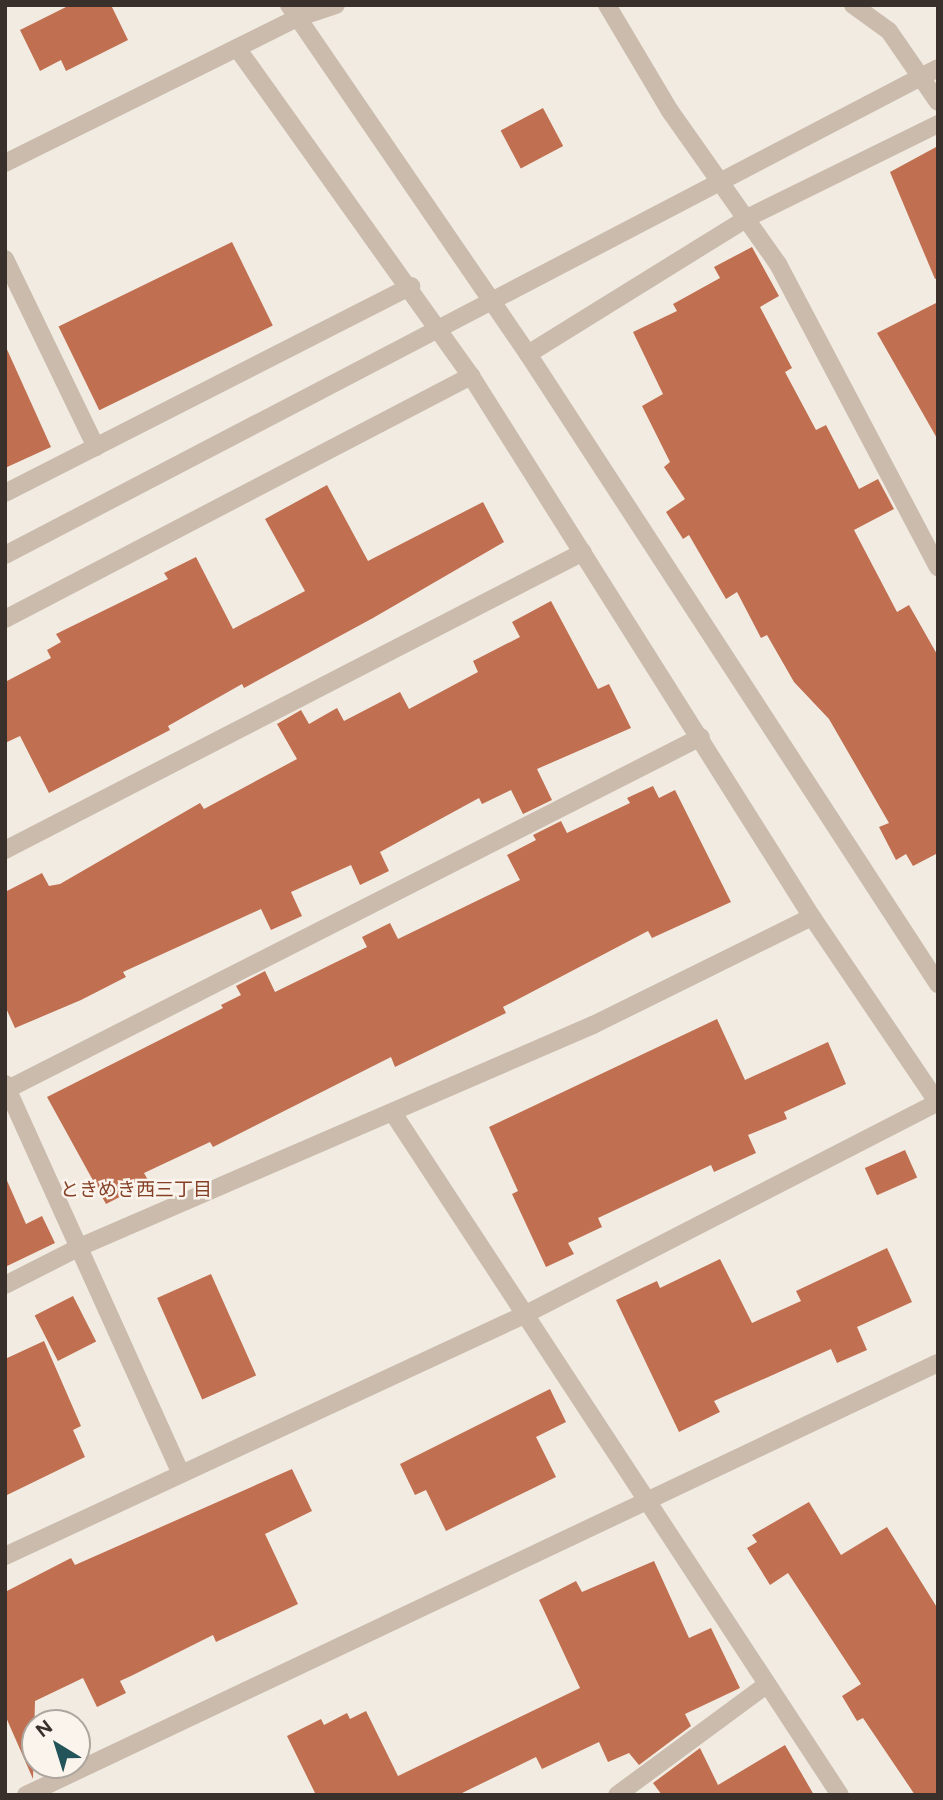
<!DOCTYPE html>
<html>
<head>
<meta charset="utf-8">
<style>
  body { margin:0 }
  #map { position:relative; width:943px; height:1800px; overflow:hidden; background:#f2ebe1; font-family:Figtree,"Noto Sans JP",sans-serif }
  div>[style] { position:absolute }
  .building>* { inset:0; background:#c06f51; transform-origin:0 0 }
  .minor>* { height:18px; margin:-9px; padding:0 9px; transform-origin:9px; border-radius:9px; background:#cabbad }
  .minor-bridge>* { height:18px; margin:-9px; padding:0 9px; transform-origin:9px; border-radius:9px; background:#cabbad }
  span { translate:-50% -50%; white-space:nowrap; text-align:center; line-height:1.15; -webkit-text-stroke:5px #faf4ed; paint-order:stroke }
  .neighbourhood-label { font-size:19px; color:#854028 }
  .frame { position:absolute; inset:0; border:7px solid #39302b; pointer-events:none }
  .north { position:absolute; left:21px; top:1709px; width:70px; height:70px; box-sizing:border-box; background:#faf4ed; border:2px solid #ada69f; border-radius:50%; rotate:322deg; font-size:19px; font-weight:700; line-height:28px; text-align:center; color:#39302b }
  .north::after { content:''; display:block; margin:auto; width:24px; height:32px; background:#225459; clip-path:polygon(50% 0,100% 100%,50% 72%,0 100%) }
</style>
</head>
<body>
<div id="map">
  <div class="building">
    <i style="clip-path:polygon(70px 5px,111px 5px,128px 40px,66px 71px,61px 60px,40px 71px,20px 30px)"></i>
    <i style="left:543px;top:108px;width:43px;height:48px;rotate:62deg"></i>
    <i style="clip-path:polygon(938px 146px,938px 278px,935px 279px,890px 172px)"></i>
    <i style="left:232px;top:242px;width:93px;height:193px;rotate:64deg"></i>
    <i style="clip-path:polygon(752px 247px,779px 296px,760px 307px,792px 368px,785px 372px,816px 430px,826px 425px,859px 489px,878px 479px,894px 509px,854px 530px,897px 612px,909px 605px,938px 656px,938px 853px,913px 866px,906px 854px,896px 860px,879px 827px,889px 823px,829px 719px,794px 682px,767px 635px,761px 638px,737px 592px,726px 599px,689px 535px,683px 539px,666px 512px,685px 499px,664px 467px,670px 462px,642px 406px,663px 394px,633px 332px,677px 311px,673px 304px,720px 278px,714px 267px)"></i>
    <i style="clip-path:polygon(938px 302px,938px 440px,877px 333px)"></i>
    <i style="clip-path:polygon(5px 345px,51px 447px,5px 468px)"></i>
    <i style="clip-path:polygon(327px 485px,368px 561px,483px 502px,504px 542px,373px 618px,244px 688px,242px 684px,168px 726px,170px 730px,49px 793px,20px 736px,5px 743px,5px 682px,51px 658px,47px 650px,61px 642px,56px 634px,168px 579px,164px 573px,196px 557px,233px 629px,305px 591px,265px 519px)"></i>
    <i style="clip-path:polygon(551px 601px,598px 689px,609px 684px,631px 728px,537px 769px,552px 800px,523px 814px,511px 790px,482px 804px,479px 798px,380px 852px,389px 871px,360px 885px,351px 865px,291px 892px,302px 916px,271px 930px,261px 909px,123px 972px,126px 977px,81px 1000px,15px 1028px,5px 1006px,5px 892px,42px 873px,49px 886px,60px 884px,200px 803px,204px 809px,297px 759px,277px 724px,301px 710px,309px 724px,337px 708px,344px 721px,400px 692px,409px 709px,478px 672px,473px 661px,520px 637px,512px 622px)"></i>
    <i style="clip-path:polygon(653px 786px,659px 798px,675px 790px,731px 902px,652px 938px,648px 931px,503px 1007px,506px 1013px,395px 1067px,391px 1057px,213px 1147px,210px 1142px,144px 1173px,149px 1182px,106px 1204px,47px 1097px,223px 1008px,221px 1005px,241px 995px,236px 986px,265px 971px,275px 992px,367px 947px,362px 937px,390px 923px,398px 939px,520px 880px,507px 855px,536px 840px,533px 835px,561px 821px,567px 833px,630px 803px,627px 798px)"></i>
    <i style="clip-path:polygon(717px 1019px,745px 1080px,828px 1042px,846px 1084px,784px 1112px,787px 1119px,748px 1135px,756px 1153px,714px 1172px,711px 1165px,598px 1218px,602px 1227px,568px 1243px,574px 1254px,546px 1267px,512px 1194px,518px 1191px,489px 1127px)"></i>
    <i style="left:905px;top:1150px;width:30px;height:44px;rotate:66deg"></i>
    <i style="clip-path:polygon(5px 1176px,26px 1224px,42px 1216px,55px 1243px,5px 1267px)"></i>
    <i style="clip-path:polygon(887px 1248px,912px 1302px,857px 1327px,867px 1350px,837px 1363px,831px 1349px,714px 1401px,720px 1412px,679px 1432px,616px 1300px,657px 1281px,660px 1288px,720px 1259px,752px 1323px,801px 1301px,796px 1291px)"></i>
    <i style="left:211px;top:1274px;width:111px;height:59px;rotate:66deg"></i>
    <i style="left:73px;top:1296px;width:51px;height:43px;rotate:63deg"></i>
    <i style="clip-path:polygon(44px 1341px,81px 1426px,73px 1430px,85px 1457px,5px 1496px,5px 1359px)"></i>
    <i style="clip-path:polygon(550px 1389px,566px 1422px,536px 1437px,556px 1477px,446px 1531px,426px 1490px,415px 1495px,400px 1464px)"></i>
    <i style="clip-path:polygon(292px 1469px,312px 1511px,265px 1534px,298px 1604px,216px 1642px,213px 1635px,133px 1675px,120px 1681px,126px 1693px,97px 1707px,83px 1678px,35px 1701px,33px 1779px,5px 1715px,5px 1592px,71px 1558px,75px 1565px)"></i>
    <i style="clip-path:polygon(809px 1502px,841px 1555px,887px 1527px,938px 1609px,938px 1795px,915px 1795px,863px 1718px,857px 1721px,842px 1696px,861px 1684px,788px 1573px,770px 1585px,747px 1548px,757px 1542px,752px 1535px)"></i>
    <i style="clip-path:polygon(654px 1561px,689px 1638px,711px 1628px,740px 1688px,685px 1714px,691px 1726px,639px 1765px,629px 1753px,608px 1762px,599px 1742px,542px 1769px,536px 1757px,458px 1795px,316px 1795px,287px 1736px,321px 1719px,324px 1725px,347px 1713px,350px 1719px,366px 1711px,398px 1776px,580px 1688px,539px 1600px,576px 1581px,582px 1592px)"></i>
    <i style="clip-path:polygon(785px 1745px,814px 1795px,662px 1795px,653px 1783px,700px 1748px,718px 1785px)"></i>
  </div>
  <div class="minor">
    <i style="left:289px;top:5px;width:423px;rotate:55.6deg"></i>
    <i style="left:528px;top:354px;width:752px;rotate:56.94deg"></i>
    <i style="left:607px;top:5px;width:123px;rotate:59.3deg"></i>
    <i style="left:670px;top:111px;width:187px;rotate:54.8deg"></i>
    <i style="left:778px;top:264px;width:343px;rotate:62.2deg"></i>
    <i style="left:853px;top:5px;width:44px;rotate:35.8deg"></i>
    <i style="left:889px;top:31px;width:86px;rotate:55.4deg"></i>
    <i style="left:237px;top:48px;width:403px;rotate:54.5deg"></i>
    <i style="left:471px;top:376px;width:640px;rotate:57.78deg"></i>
    <i style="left:812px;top:917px;width:225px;rotate:55.9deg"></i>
    <i style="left:5px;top:163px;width:326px;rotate:-26.4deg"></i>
    <i style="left:297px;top:18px;width:41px;rotate:-18.4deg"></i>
    <i style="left:5px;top:259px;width:209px;rotate:64.2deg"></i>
    <i style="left:528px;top:354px;width:258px;rotate:-31.8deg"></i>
    <i style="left:747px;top:218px;width:213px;rotate:-26.2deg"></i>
    <i style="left:5px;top:493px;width:456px;rotate:-27deg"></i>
    <i style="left:5px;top:619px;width:526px;rotate:-27.54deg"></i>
    <i style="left:5px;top:850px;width:650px;rotate:-27.27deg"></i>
    <i style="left:5px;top:1084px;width:426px;rotate:65.7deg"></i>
    <i style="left:8px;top:1089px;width:777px;rotate:-26.93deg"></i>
    <i style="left:393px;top:1113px;width:815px;rotate:56.76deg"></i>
    <i style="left:5px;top:1285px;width:86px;rotate:-26.9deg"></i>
    <i style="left:82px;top:1246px;width:557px;rotate:-23.39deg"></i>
    <i style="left:593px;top:1025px;width:244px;rotate:-26.3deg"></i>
    <i style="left:5px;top:1556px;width:574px;rotate:-24.91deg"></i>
    <i style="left:526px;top:1314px;width:462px;rotate:-27.2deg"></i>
    <i style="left:26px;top:1795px;width:1009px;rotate:-25.35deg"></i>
    <i style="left:617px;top:1795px;width:185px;rotate:-36.4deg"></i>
  </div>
  <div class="minor-bridge">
    <i style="left:5px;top:555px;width:1052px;rotate:-27.56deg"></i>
  </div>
  <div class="neighbourhood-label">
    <span style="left:136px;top:1190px">ときめき西三丁目</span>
  </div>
  <div class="frame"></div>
  <div class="north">N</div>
</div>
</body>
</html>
